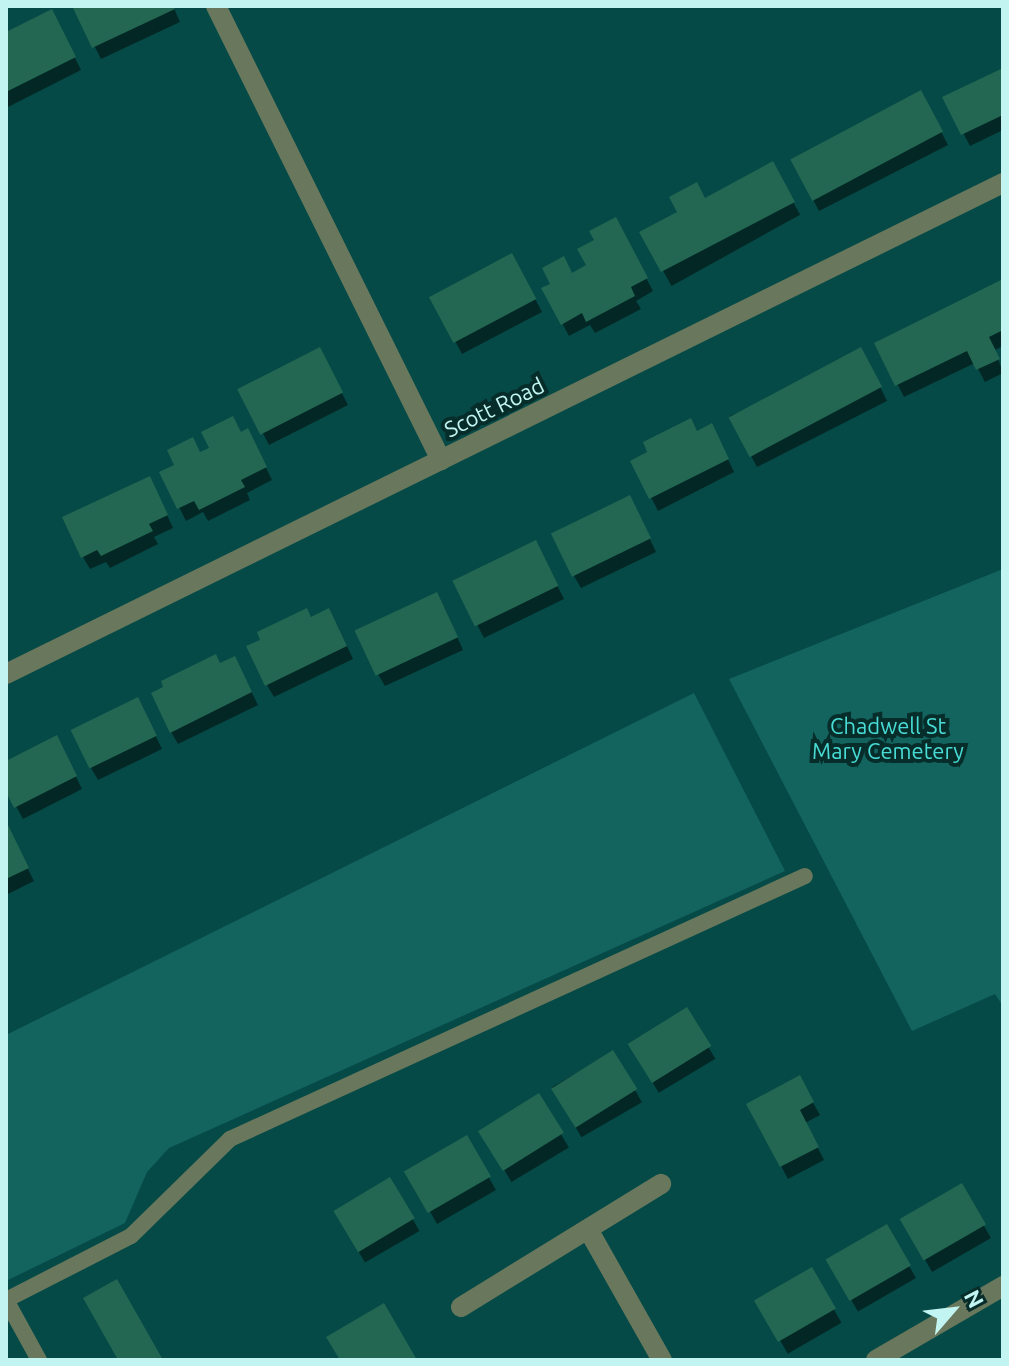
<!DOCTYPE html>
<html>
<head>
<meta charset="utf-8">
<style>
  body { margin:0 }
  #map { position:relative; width:1009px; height:1366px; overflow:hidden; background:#054a47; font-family:Ubuntu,sans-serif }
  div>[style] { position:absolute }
  .green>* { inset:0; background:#13635f }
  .shadow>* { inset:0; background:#0007; transform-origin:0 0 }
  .building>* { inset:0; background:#236652; transform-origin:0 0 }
  .service>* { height:16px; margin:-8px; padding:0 8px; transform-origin:8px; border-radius:8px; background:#69785c }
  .minor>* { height:20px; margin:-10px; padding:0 10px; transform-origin:10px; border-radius:10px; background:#69785c }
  span { translate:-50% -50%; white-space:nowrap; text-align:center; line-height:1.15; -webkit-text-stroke:8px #072d2b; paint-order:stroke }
  .street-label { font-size:22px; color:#c2f5f1 }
  .park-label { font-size:22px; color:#48dcd4 }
  .frame { position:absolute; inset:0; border:8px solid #c2f5f1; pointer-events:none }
  .north { position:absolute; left:913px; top:1270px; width:80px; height:80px; -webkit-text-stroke:6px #072d2b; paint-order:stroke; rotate:62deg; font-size:22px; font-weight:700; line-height:32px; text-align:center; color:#c2f5f1 }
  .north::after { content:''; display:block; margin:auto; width:28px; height:36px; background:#c2f5f1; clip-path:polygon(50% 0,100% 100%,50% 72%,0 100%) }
</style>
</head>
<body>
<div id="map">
  <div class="green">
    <i style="clip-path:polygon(1003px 569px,1003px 1006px,995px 994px,912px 1031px,729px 679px)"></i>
    <i style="clip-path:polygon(694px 693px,785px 871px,169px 1148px,147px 1172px,125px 1223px,6px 1281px,6px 1035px)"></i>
  </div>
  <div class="shadow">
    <i style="clip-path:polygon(74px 6px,173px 6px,180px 22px,101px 59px)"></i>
    <i style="clip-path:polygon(58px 24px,81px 70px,6px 108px,6px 34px)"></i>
    <i style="clip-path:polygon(1003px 70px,1003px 130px,970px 146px,945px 98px)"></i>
    <i style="clip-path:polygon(927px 105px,948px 145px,819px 211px,792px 159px)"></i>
    <i style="left:772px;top:164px;width:58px;height:147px;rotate:61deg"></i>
    <i style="clip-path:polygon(622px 232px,653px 291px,636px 301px,641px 309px,595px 333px,590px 325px,569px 336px,544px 289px,589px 266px)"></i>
    <i style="clip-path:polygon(519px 268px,542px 312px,462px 354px,432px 298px)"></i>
    <i style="clip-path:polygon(1003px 281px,1003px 346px,995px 350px,1003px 373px,985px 382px,975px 363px,904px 397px,877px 344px)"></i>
    <i style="clip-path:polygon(326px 362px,348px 405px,269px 445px,240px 389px)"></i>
    <i style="clip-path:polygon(868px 362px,887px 401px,757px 467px,730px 416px)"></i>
    <i style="clip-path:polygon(698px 433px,718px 438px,734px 472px,658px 511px,633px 461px)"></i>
    <i style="clip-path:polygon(241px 435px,254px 443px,272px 480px,247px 493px,250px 500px,208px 521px,203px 512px,186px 521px,162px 473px)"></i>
    <i style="clip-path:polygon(156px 491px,173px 528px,154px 537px,158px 544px,110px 568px,106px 562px,90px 569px,83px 557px)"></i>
    <i style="clip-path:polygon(636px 510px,656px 552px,581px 588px,574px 576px)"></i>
    <i style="clip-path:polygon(542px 555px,564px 599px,484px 638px,455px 582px)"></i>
    <i style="clip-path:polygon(444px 607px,463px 650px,385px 686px,378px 674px)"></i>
    <i style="clip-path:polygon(311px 619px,336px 623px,353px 659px,274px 697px,267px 685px)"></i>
    <i style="clip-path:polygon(220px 666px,241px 671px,258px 705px,178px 744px,171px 732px)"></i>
    <i style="clip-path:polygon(144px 712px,162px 749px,98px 780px,91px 768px)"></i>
    <i style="clip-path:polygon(63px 750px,82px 789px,23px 819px,6px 788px,6px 763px)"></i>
    <i style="clip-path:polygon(6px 826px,34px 881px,6px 895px)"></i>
    <i style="left:686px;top:1010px;width:57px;height:66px;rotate:59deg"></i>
    <i style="left:613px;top:1052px;width:58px;height:70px;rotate:60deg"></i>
    <i style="clip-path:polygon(799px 1078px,820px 1115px,805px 1123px,824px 1160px,788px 1179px,781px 1166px)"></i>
    <i style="left:538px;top:1096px;width:60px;height:67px;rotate:59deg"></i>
    <i style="left:466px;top:1138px;width:60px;height:68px;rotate:60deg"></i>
    <i style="left:390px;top:1180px;width:59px;height:63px;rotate:60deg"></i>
    <i style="left:961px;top:1186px;width:60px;height:68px;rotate:60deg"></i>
    <i style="left:886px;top:1226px;width:60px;height:67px;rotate:60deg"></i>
    <i style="left:811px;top:1270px;width:61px;height:62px;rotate:60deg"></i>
  </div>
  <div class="building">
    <i style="clip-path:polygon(72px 6px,173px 6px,175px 9px,92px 48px)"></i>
    <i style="clip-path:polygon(52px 9px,76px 57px,6px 92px,6px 32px)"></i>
    <i style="clip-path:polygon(1003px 68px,1003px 115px,961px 135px,942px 97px)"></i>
    <i style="left:921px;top:90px;width:47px;height:148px;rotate:62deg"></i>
    <i style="clip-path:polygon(773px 161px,795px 202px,661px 272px,639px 232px,677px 212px,669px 197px,697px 182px,705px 198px)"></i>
    <i style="clip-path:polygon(616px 217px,648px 278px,631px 287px,635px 296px,586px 322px,582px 313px,561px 325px,541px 288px,550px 284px,542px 268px,564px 256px,572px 273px,586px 265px,577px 249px,594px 240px,589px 231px)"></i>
    <i style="left:512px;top:253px;width:52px;height:94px;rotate:62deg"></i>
    <i style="clip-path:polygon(1003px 279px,1003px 330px,989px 337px,1000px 359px,976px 370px,967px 351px,895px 386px,874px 343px)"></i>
    <i style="left:320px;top:347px;width:51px;height:93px;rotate:63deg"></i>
    <i style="left:861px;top:347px;width:45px;height:150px;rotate:62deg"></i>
    <i style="clip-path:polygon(233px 416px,241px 432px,248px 428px,267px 467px,241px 480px,245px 487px,199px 510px,194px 501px,177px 509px,159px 472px,174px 465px,167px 450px,193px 437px,200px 452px,209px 448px,201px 432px)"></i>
    <i style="clip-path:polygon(691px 418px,697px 431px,712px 423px,729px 459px,649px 499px,630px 461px,647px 452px,643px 442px)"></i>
    <i style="clip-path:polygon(150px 476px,168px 515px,149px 524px,153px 531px,101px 556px,97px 550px,81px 558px,62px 517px)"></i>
    <i style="left:630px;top:495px;width:48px;height:88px;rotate:64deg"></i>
    <i style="left:536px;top:540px;width:51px;height:93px;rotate:64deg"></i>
    <i style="left:437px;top:592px;width:50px;height:91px;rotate:65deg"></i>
    <i style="clip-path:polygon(307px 608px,311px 617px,329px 608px,347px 646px,265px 686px,246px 646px,260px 640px,257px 632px)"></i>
    <i style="clip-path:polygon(216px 654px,220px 663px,235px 656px,252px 692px,170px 733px,151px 693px,163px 687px,161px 681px)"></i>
    <i style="left:138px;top:697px;width:43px;height:75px;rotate:64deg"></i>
    <i style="clip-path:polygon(57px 735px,77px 776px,14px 808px,6px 792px,6px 761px)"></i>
    <i style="clip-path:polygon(6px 821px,29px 868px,6px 879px)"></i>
    <i style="left:687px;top:1007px;width:46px;height:70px;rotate:58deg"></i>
    <i style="left:613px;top:1050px;width:46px;height:73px;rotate:58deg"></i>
    <i style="clip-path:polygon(800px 1075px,814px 1102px,800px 1110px,819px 1147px,780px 1167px,746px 1104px)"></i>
    <i style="left:539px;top:1093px;width:47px;height:72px;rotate:58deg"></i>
    <i style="left:467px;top:1135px;width:48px;height:73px;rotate:60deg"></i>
    <i style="left:390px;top:1177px;width:48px;height:66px;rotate:59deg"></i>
    <i style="left:962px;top:1183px;width:48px;height:72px;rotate:60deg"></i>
    <i style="left:887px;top:1224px;width:48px;height:71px;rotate:60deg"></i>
    <i style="left:812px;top:1267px;width:48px;height:67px;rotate:60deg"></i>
    <i style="clip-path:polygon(117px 1279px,163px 1360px,118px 1360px,83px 1298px)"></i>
    <i style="clip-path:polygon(384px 1303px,417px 1360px,340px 1360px,326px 1337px)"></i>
  </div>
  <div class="service">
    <i style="left:39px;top:1360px;width:68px;rotate:-118.8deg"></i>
    <i style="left:6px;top:1300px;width:140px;rotate:-27.1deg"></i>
    <i style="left:131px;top:1236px;width:139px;rotate:-44.4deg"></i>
    <i style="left:230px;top:1139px;width:632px;rotate:-24.58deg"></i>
  </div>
  <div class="minor">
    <i style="left:216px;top:6px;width:507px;rotate:63.64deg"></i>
    <i style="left:6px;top:674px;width:1111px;rotate:-26.22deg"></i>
    <i style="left:589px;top:1231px;width:148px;rotate:60.5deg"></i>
    <i style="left:461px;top:1307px;width:235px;rotate:-31.6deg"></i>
    <i style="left:876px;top:1360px;width:147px;rotate:-30.2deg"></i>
  </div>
  <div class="street-label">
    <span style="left:494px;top:407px;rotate:-26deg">Scott Road</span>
  </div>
  <div class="park-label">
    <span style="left:888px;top:738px">Chadwell St<br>Mary Cemetery</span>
  </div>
  <div class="frame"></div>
  <div class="north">N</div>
</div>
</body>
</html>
